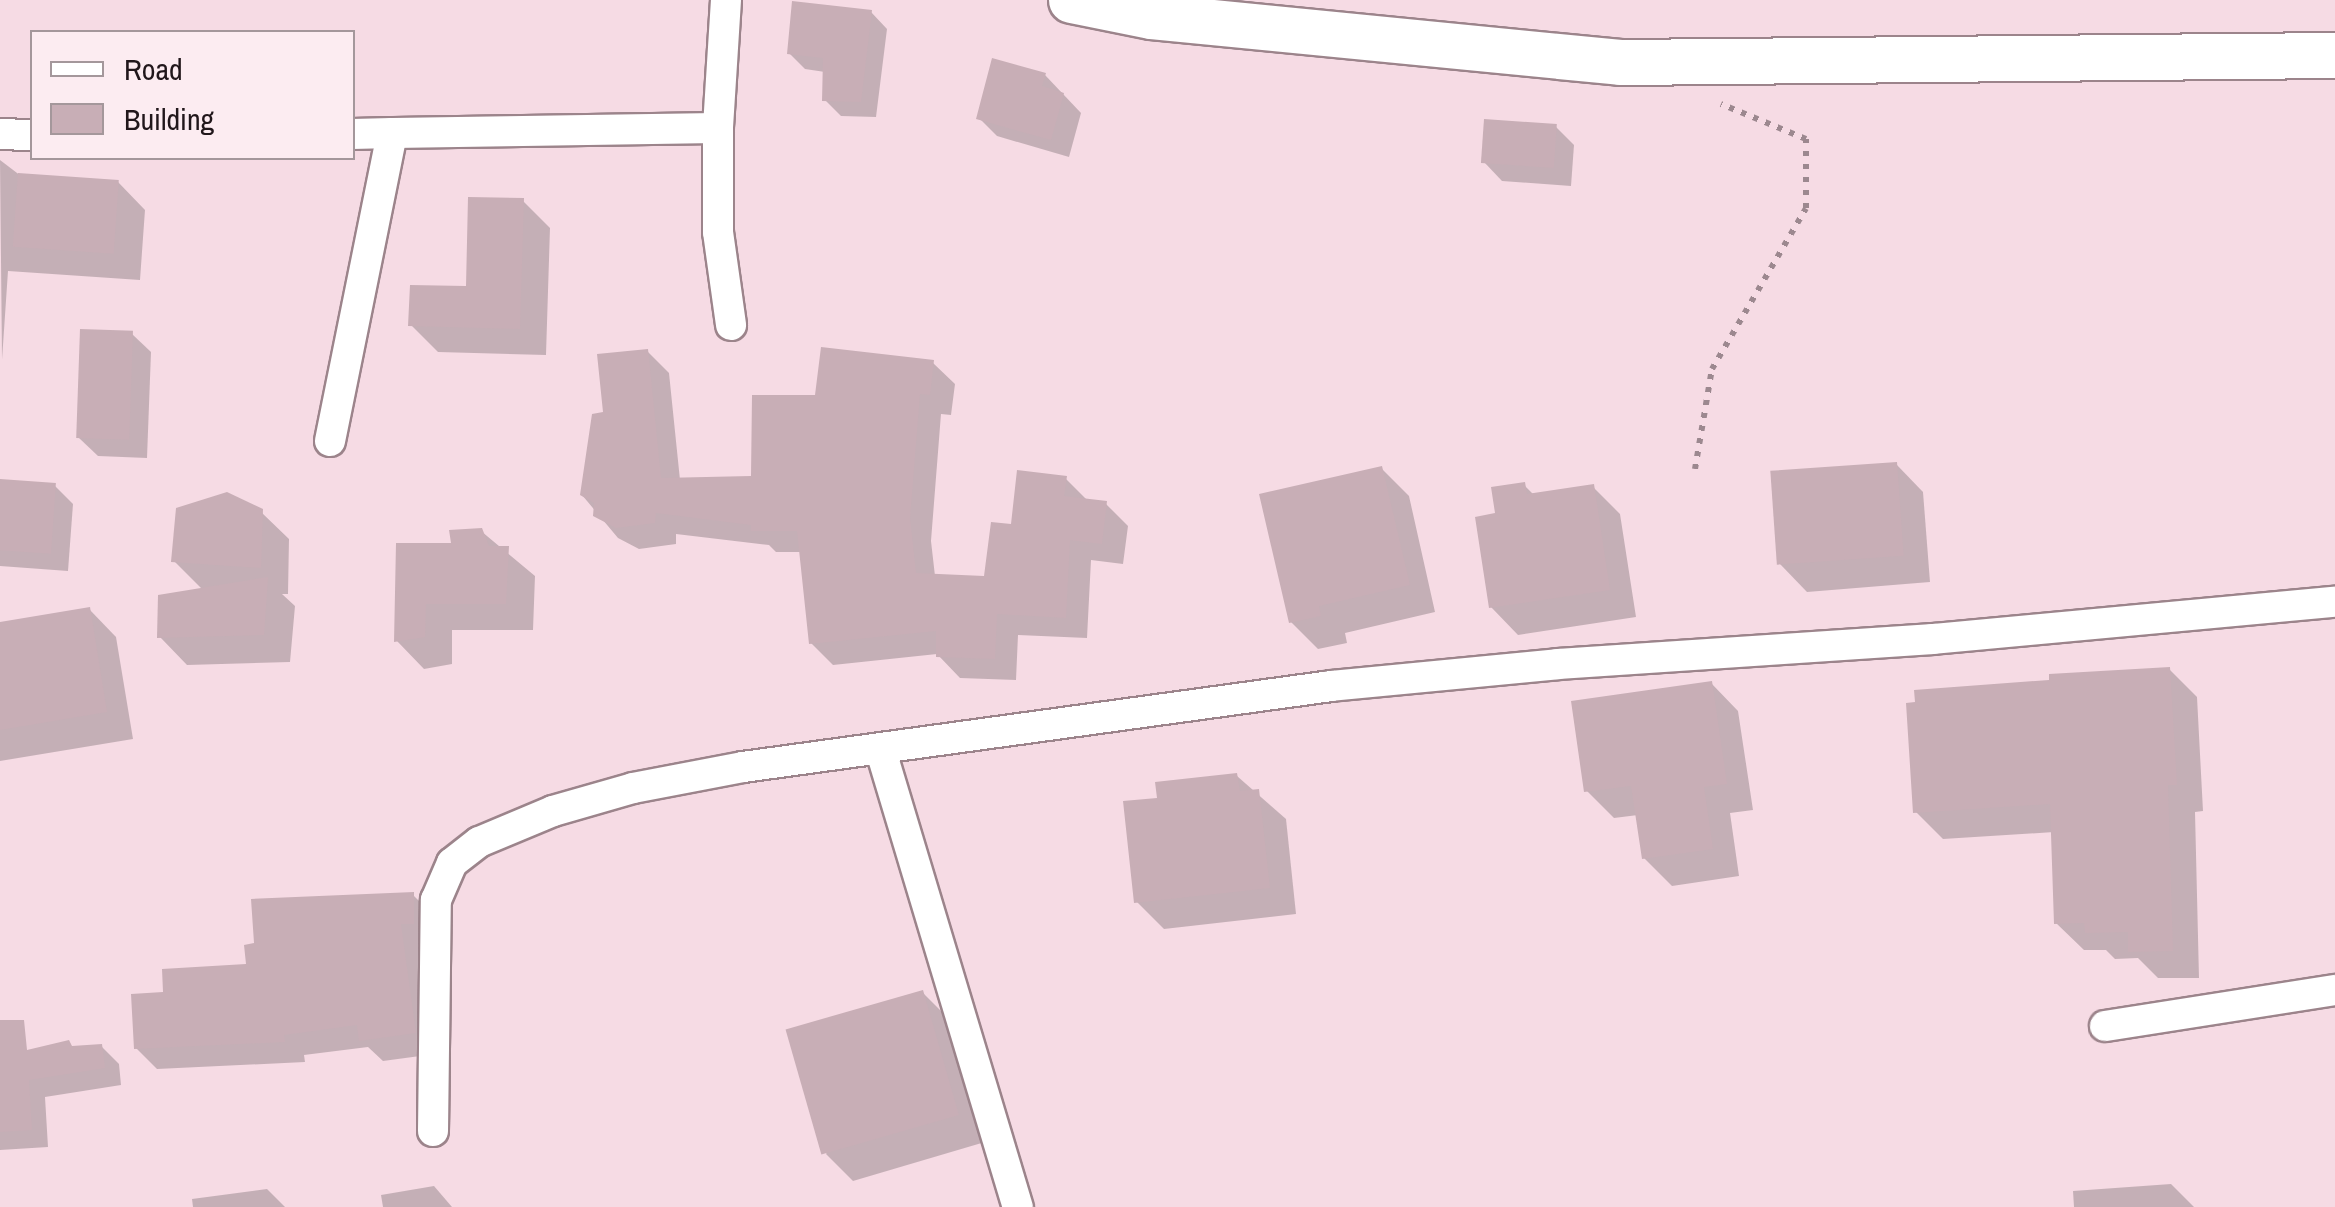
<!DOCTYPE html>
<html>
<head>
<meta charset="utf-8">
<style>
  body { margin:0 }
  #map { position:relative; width:2335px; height:1207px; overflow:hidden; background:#f6dbe4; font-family:"Archivo Narrow",sans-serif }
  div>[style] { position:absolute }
  .shadow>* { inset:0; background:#0003 }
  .building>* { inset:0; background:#c8aeb6; transform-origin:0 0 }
  .path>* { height:6px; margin-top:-3px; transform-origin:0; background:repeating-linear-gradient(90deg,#9c888f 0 5px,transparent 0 13px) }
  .roads { filter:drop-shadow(2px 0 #9c848b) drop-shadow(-2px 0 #9c848b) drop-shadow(0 2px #9c848b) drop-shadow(0 -2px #9c848b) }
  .street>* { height:30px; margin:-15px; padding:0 15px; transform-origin:15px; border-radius:15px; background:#fff }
  .secondary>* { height:45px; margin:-22.5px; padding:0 22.5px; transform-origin:22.5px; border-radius:22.5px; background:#fff }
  span { translate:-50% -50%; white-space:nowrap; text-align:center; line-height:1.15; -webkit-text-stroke:9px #fcecf1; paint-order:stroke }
  .legend { position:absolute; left:30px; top:30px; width:325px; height:130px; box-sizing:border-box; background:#fcecf1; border:2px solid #a4979b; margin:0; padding:12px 18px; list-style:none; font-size:30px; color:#21171b }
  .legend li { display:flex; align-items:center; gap:20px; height:50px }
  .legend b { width:50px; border:2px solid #a4979b }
</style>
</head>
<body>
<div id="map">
  <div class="shadow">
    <i style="clip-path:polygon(871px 12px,887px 29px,876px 117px,841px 116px,825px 100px,825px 72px,805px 69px,789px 53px)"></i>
    <i style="clip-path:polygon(1045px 75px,1081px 113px,1069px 157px,997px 136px,979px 118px)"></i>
    <i style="clip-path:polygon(1556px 127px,1574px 145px,1571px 186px,1502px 181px,1484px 162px)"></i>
    <i style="clip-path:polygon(0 160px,21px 176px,118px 182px,145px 210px,140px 280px,8px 271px,2px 360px)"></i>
    <i style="clip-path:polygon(523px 201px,550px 228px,546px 355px,438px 352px,411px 325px,468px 289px)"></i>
    <i style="clip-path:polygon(132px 334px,151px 352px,147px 458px,98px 456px,79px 438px)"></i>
    <i style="clip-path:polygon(647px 351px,669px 373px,680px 480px,754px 478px,818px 398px,933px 363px,955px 384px,951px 415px,941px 414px,931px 541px,935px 576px,986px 578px,1013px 526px,1066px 479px,1089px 502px,1106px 504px,1128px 526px,1123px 564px,1091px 560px,1087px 638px,1018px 635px,1016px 680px,960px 678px,937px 654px,833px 665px,811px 643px,802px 552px,776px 552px,769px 545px,676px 534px,676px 544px,639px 549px,618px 538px,582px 495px,606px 414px)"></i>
    <i style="clip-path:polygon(1896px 464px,1923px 492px,1930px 582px,1807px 592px,1780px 564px)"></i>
    <i style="clip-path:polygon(1382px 469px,1409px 496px,1435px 612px,1345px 633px,1347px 643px,1318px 649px,1291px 622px)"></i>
    <i style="clip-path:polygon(0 482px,55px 486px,73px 504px,68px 571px,0 566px)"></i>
    <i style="clip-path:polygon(1524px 485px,1535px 496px,1593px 487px,1620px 514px,1636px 617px,1518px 635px,1491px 607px,1498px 515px)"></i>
    <i style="clip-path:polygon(261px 512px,289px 539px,288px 594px,282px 594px,295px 606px,290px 662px,187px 665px,160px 637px,203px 590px,174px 561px)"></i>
    <i style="clip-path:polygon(481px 531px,535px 576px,533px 630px,452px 630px,452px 664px,424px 669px,397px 641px)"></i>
    <i style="clip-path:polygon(89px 609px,116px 637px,133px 739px,0 761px,0 624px)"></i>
    <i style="clip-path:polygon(2169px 669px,2197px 697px,2203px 811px,2195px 812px,2199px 978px,2158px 978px,2138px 958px,2115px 959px,2106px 950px,2084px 950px,2056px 923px,2054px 832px,1943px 839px,1916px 812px,2052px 682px)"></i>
    <i style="clip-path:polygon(1711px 683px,1738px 711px,1753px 810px,1730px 813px,1739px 876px,1672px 886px,1644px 858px,1638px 815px,1614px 818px,1587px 791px)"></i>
    <i style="clip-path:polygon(1237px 776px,1286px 819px,1296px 914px,1164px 929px,1137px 902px,1160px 800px)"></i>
    <i style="clip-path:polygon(413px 895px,434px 916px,435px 1054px,383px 1061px,368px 1047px,304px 1055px,305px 1062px,157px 1069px,136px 1048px,166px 994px,249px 966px)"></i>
    <i style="clip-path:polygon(923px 993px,950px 1020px,985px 1142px,853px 1181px,826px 1154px)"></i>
    <i style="clip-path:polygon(101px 1046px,119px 1064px,121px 1085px,45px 1097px,48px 1147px,0 1150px,0 1055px)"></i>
    <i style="clip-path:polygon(2171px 1184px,2194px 1207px,2074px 1207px,2073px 1191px)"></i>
    <i style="clip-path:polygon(434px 1186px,452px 1207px,383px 1207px,381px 1195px)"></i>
    <i style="clip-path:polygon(267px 1189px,285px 1207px,193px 1207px,192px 1199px)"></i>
  </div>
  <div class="building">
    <i style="clip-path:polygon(792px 1px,872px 10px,861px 102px,822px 101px,823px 58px,787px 54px)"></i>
    <i style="clip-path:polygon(992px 58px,1046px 73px,1042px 86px,1064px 93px,1051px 140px,976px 119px)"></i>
    <i style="left:1484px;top:119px;width:73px;height:44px;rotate:4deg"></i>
    <i style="left:18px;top:173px;width:101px;height:74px;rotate:4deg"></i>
    <i style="clip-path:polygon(468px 197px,524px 198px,520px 329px,408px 326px,410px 285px,466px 286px)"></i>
    <i style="left:80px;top:329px;width:53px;height:109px;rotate:2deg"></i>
    <i style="clip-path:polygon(821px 347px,934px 360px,930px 395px,920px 394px,910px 518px,916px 573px,984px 576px,991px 522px,1011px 524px,1017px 470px,1067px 476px,1064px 496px,1107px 501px,1102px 544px,1070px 540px,1066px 618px,997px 614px,995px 659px,936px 657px,936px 631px,809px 644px,797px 531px,751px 531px,751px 525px,656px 513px,655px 523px,616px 528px,593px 516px,594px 503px,580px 495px,592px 414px,603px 412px,597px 354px,648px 349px,661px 478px,751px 476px,752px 395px,815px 395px)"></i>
    <i style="left:1897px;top:462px;width:94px;height:127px;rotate:86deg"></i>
    <i style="clip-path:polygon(1382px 466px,1410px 585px,1319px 606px,1321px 616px,1289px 623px,1259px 494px)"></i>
    <i style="left:0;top:479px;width:56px;height:71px;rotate:4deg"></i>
    <i style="clip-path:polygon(1525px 482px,1527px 494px,1594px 484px,1610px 590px,1489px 608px,1475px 517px,1495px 513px,1491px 487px)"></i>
    <i style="clip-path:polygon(227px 492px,263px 509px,261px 568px,171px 562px,176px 508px)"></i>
    <i style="clip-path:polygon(482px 528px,489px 546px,509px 546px,506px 604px,426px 604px,425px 637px,394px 642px,396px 543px,451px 543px,449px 530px)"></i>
    <i style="clip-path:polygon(268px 577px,264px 635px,157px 638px,158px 595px)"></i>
    <i style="clip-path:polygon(90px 607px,107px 712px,0 730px,0 622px)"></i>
    <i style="clip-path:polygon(2170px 667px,2177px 785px,2168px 785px,2173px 951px,2128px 952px,2128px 932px,2085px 933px,2084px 923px,2054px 924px,2050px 804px,1913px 813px,1906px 703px,1915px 702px,1914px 690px,2049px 680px,2049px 674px)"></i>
    <i style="clip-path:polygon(1712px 681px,1727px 784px,1704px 787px,1713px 849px,1642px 859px,1631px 786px,1584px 792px,1571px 701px)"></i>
    <i style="clip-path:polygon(1237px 773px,1240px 791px,1259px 789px,1270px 888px,1134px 903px,1123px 801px,1157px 798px,1155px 782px)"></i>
    <i style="clip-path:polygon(414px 892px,414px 924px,401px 924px,416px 1033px,359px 1041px,357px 1025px,284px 1035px,285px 1042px,134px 1049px,131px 994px,163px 992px,162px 969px,246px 964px,244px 945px,254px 943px,251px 899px)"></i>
    <i style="left:923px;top:990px;width:130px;height:143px;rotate:74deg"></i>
    <i style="clip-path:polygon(0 1020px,24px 1020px,27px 1050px,69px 1040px,72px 1046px,102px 1044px,105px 1068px,29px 1080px,32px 1130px,0 1132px)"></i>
  </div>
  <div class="path">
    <i style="left:1695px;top:469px;width:101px;rotate:-80.4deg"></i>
    <i style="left:1712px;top:369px;width:186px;rotate:-59.7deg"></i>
    <i style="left:1806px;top:208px;width:69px;rotate:-90deg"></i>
    <i style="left:1806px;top:139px;width:92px;rotate:-157.6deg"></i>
  </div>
  <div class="roads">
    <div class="street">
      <i style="left:726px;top:0;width:128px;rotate:93.6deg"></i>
      <i style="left:718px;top:128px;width:104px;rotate:90deg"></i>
      <i style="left:718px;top:232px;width:94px;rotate:82deg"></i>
      <i style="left:392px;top:133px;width:326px;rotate:-0.9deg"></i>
      <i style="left:0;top:134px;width:32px;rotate:2deg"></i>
      <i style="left:330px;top:441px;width:314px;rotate:-78.6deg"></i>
      <i style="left:392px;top:133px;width:40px;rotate:178.6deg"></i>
      <i style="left:881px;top:751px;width:476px;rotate:73.3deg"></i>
      <i style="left:2105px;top:1026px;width:233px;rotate:-8.9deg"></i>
      <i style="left:433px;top:1131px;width:231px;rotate:-89.3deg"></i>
      <i style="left:436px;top:900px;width:40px;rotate:-66.6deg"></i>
      <i style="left:452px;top:863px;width:34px;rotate:-38deg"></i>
      <i style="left:479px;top:842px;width:80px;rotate:-22.7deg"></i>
      <i style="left:553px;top:811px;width:83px;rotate:-16deg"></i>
      <i style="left:633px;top:788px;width:112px;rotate:-10.8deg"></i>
      <i style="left:743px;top:767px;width:594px;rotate:-7.84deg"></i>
      <i style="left:1331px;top:686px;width:228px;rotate:-5.5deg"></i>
      <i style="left:1558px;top:664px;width:376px;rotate:-3.8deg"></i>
      <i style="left:1933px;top:639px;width:404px;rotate:-5.3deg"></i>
    </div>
    <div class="secondary">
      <i style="left:1071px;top:0;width:82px;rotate:11.3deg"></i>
      <i style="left:1151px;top:16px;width:471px;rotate:5.6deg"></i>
      <i style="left:1620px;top:62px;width:715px;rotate:-0.56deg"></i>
    </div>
  </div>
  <ul class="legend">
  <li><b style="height:12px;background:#fff"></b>Road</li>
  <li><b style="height:28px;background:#c8aeb6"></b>Building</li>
  </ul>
</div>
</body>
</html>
